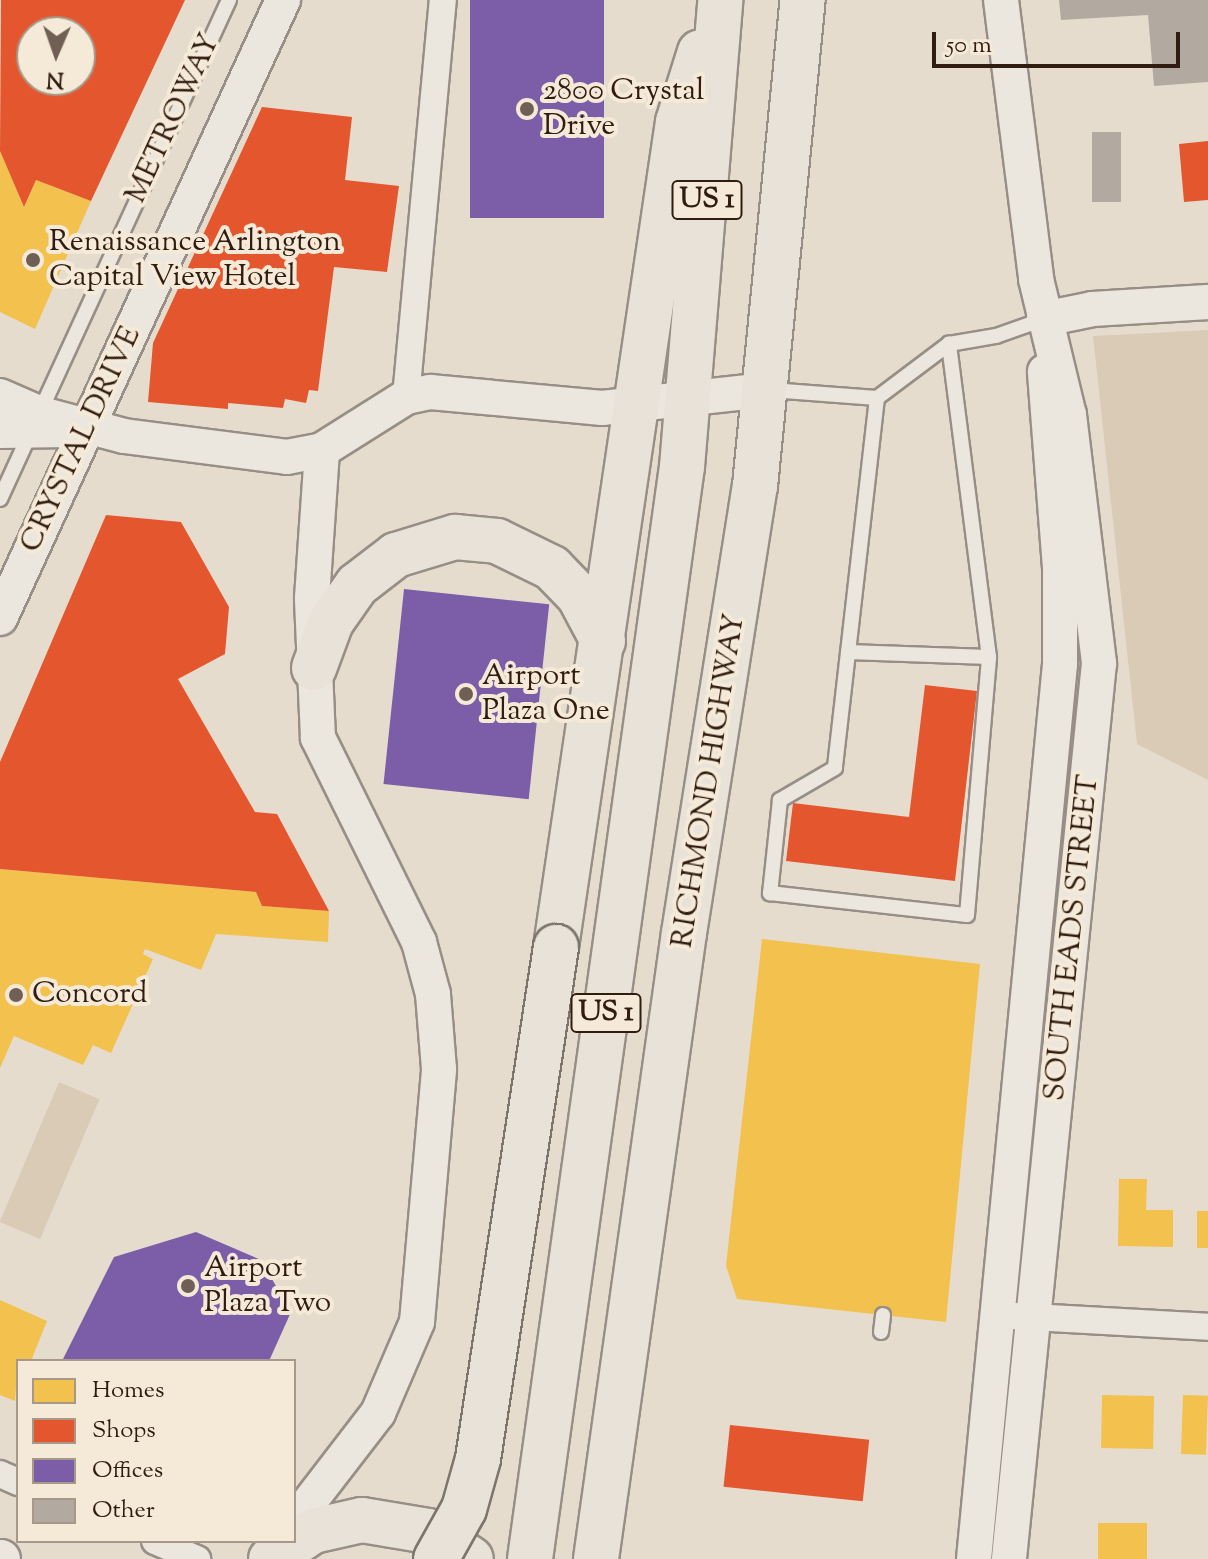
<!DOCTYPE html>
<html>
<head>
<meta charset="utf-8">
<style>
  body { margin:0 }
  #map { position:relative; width:1208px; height:1559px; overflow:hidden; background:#e6dcce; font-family:"Sorts Mill Goudy",serif }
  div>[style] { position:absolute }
  .green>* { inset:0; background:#dacbb7; transform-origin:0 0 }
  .homes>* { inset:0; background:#f2c14e; transform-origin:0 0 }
  .shops>* { inset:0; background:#e4572e; transform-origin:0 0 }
  .offices>* { inset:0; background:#7b5ea7; transform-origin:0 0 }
  .building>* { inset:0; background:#b2aaa0; transform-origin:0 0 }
  .roads { filter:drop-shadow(2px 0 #978e85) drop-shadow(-2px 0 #978e85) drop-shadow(0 2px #978e85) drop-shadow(0 -2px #978e85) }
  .service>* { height:14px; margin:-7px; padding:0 7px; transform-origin:7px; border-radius:7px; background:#ebe6de }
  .minor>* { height:26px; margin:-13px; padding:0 13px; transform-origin:13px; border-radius:13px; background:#ebe6de }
  .tertiary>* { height:34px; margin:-17px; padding:0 17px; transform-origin:17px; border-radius:17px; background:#ebe6de }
  .secondary>* { height:38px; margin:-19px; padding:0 19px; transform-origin:19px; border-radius:19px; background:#ebe6de }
  .trunk>* { height:44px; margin:-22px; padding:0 22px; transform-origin:22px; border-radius:22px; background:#e8e2d9 }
  .bridges { filter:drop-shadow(2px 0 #7d756c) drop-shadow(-2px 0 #7d756c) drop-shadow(0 2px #7d756c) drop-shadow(0 -2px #7d756c) }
  .trunk-bridge>* { height:44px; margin:-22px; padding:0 22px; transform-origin:22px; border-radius:22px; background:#e8e2d9 }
  .dots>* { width:22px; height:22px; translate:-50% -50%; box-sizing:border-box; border:4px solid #f5ead8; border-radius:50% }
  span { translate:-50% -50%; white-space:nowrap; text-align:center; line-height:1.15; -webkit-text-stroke:8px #f5ead8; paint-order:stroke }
  .shield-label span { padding:2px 6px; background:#f5ead8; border:2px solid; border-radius:6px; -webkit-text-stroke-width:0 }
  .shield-label { font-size:28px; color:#311c12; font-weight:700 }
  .poi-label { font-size:30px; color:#311c12 }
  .left { translate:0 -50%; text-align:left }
  .street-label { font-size:30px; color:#311c12 }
  .legend { position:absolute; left:16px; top:1359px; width:280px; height:184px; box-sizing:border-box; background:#f5ead8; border:2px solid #a79889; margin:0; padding:10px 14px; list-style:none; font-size:24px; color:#311c12 }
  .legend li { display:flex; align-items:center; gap:16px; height:40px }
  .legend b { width:40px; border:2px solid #a79889 }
  .north { position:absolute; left:16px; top:16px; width:80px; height:80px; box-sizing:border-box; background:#f5ead8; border:2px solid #a79889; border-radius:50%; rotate:182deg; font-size:22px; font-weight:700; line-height:32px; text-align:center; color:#311c12 }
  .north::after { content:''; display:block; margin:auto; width:28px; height:36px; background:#705f54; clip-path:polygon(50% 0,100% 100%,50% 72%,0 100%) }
  .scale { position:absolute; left:932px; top:32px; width:248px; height:36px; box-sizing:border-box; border:4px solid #311c12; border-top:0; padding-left:10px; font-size:24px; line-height:28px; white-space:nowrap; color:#311c12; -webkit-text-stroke:6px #f5ead8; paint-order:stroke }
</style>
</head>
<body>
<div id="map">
  <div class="green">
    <i style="clip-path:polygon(1208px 330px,1208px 780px,1137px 744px,1093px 336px)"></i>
    <i style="left:59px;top:1082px;width:44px;height:152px;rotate:23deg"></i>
  </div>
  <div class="homes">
    <i style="clip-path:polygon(0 151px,24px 207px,36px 180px,91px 201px,35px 329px,0 312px)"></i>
    <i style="clip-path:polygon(0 869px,256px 892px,262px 906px,329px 911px,328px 942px,216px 934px,201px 970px,145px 949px,143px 954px,153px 959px,111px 1053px,93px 1045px,83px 1065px,14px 1036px,0 1068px)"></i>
    <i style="clip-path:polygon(762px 939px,980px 964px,946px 1322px,737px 1299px,726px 1266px)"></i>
    <i style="clip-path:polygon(1119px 1179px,1147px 1179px,1146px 1210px,1173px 1210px,1173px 1247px,1118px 1246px)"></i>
    <i style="left:1197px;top:1211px;width:11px;height:37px"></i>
    <i style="clip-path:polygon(0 1300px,47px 1321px,31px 1361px,18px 1361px,15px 1401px,0 1395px)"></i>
    <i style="left:1102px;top:1395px;width:52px;height:53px;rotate:1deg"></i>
    <i style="left:1183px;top:1395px;width:25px;height:59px;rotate:2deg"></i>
    <i style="left:1098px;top:1523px;width:49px;height:36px"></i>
  </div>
  <div class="shops">
    <i style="clip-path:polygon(evenodd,1px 0,185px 0,91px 201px,36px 180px,24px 207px,0 151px,1px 0,32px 32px,80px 32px,80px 80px,32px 80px,32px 32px)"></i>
    <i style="clip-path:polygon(262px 107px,352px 117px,345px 180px,399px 186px,387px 272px,334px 267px,318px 391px,309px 390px,306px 403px,285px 399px,283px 408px,228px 403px,228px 409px,148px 402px,153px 343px)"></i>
    <i style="clip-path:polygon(1208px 141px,1208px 200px,1184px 202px,1179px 144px)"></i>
    <i style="clip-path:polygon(106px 515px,181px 522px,229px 607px,225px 654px,178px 679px,255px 812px,277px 814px,329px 911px,262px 906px,256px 892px,0 869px,0 762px)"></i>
    <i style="clip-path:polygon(925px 685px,977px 691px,955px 881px,786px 861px,793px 803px,909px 817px)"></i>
    <i style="left:730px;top:1425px;width:140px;height:62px;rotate:6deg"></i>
  </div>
  <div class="offices">
    <i style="left:470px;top:0;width:134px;height:218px"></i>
    <i style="left:404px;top:589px;width:146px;height:196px;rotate:6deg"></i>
    <i style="clip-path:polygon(196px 1232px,261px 1260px,291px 1312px,269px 1361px,62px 1361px,114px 1257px)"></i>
  </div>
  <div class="building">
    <i style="clip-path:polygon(1059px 0,1208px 0,1208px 82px,1154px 86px,1148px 15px,1061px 20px)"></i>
    <i style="left:1092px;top:132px;width:29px;height:70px"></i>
  </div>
  <div class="roads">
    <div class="service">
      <i style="left:771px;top:390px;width:106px;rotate:4.3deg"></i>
      <i style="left:877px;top:398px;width:90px;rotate:-36.9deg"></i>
      <i style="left:949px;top:344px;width:48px;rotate:-9.7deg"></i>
      <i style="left:996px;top:336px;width:51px;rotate:-19.5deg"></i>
      <i style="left:877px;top:398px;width:372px;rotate:96.5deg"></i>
      <i style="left:835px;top:768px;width:64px;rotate:149.8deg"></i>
      <i style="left:780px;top:800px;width:94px;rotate:96.1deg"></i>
      <i style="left:770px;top:893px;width:198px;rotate:6.4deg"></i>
      <i style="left:967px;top:915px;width:259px;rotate:-85.1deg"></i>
      <i style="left:989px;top:657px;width:316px;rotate:-97.3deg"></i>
      <i style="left:0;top:499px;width:549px;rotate:-65.35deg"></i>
      <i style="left:848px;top:652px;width:141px;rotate:2deg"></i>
      <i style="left:881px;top:1332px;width:17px;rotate:-83deg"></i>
    </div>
    <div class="minor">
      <i style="left:406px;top:397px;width:399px;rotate:-84.7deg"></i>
      <i style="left:996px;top:1315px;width:212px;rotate:3.2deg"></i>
      <i style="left:0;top:1474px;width:20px;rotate:24deg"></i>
      <i style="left:155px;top:1541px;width:46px;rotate:23.2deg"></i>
    </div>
    <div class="tertiary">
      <i style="left:1001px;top:0;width:281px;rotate:82.8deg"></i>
      <i style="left:1036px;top:279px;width:140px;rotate:76.4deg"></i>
      <i style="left:1069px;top:415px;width:250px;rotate:83.1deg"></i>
      <i style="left:1099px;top:663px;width:901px;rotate:95.74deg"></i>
      <i style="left:1044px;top:319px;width:50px;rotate:-11.5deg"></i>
      <i style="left:1093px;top:309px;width:115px;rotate:-3.5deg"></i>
      <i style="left:0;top:396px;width:45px;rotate:23.7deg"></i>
      <i style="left:41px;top:414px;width:86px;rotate:14.8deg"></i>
      <i style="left:124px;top:436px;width:164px;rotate:7.3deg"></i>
      <i style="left:287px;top:457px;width:36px;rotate:-11deg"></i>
      <i style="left:322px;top:450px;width:99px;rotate:-32.2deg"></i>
      <i style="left:406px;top:397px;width:25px;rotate:-12deg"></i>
      <i style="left:430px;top:392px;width:173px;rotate:5.3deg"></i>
      <i style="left:602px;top:408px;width:165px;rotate:-6.3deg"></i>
      <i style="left:0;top:431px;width:70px;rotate:-0.8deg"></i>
      <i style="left:0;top:618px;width:680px;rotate:-65.4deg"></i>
      <i style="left:294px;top:1522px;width:138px;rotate:-52.4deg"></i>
      <i style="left:378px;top:1413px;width:99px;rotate:-66.8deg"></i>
      <i style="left:417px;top:1322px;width:254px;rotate:-85deg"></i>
      <i style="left:439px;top:1069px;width:75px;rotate:-94.6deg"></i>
      <i style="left:433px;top:994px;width:54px;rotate:-105.1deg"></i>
      <i style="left:419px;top:942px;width:228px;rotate:-116.3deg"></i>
      <i style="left:318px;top:738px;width:140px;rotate:-92.5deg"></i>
      <i style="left:312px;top:598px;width:148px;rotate:-86.1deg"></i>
      <i style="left:974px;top:1559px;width:899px;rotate:-84.51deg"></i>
      <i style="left:1060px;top:664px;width:96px;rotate:-90deg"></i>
      <i style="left:1060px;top:568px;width:197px;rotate:-94.4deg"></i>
    </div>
    <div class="secondary">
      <i style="left:0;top:1559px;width:1px"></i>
    </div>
    <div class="trunk">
      <i style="left:314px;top:668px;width:49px;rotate:-69.7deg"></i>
      <i style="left:331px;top:622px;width:45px;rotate:-54.9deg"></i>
      <i style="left:357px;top:585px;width:49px;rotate:-37.6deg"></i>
      <i style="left:396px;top:555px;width:62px;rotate:-17deg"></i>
      <i style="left:455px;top:537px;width:42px;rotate:5.4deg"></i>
      <i style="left:497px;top:541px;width:61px;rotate:26.1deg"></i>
      <i style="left:552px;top:568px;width:39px;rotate:46deg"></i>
      <i style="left:579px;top:596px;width:51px;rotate:61.9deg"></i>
      <i style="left:556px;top:947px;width:834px;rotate:-81.59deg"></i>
      <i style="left:678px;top:122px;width:73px;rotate:-72.6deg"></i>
      <i style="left:271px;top:1559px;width:50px;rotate:-33.7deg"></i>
      <i style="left:313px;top:1531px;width:50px;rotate:-12.7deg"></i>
      <i style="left:362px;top:1520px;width:67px;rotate:9.5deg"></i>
      <i style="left:428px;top:1531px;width:51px;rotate:33.1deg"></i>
      <i style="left:530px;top:1559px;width:1103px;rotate:-82.08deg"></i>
      <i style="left:682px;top:467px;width:469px;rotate:-85.3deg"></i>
      <i style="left:596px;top:1559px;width:632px;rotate:-82deg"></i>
      <i style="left:684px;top:933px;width:453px;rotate:-81deg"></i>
      <i style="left:755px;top:486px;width:488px;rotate:-84.4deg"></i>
    </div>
  </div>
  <div class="bridges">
    <div class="trunk-bridge">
      <i style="left:436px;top:1559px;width:57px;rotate:-60.8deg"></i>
      <i style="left:464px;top:1509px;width:52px;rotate:-74.4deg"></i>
      <i style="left:478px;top:1459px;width:518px;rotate:-81.34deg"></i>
    </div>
  </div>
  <div class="dots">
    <i style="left:527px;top:109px;background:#705f54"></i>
    <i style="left:33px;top:260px;background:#705f54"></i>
    <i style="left:466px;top:694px;background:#705f54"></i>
    <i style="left:16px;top:995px;background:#705f54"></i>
    <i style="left:188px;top:1286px;background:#705f54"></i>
  </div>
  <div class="shield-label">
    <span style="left:707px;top:200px">US 1</span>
    <span style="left:606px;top:1013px">US 1</span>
  </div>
  <div class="poi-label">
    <span class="left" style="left:543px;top:109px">2800 Crystal<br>Drive</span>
    <span class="left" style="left:49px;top:260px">Renaissance Arlington<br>Capital View Hotel</span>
    <span class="left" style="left:482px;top:694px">Airport<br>Plaza One</span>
    <span class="left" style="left:32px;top:995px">Concord</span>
    <span class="left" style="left:204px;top:1286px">Airport<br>Plaza Two</span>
  </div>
  <div class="street-label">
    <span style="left:174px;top:119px;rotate:-65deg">METROWAY</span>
    <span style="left:82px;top:440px;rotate:-65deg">CRYSTAL DRIVE</span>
    <span style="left:710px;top:781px;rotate:-81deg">RICHMOND HIGHWAY</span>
    <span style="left:1073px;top:938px;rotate:-84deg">SOUTH EADS STREET</span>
  </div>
  <ul class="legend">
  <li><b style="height:22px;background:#f2c14e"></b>Homes</li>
  <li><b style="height:22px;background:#e4572e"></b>Shops</li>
  <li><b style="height:22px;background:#7b5ea7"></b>Offices</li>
  <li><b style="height:22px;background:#b2aaa0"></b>Other</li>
  </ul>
  <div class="north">N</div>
  <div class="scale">50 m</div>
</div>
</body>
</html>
